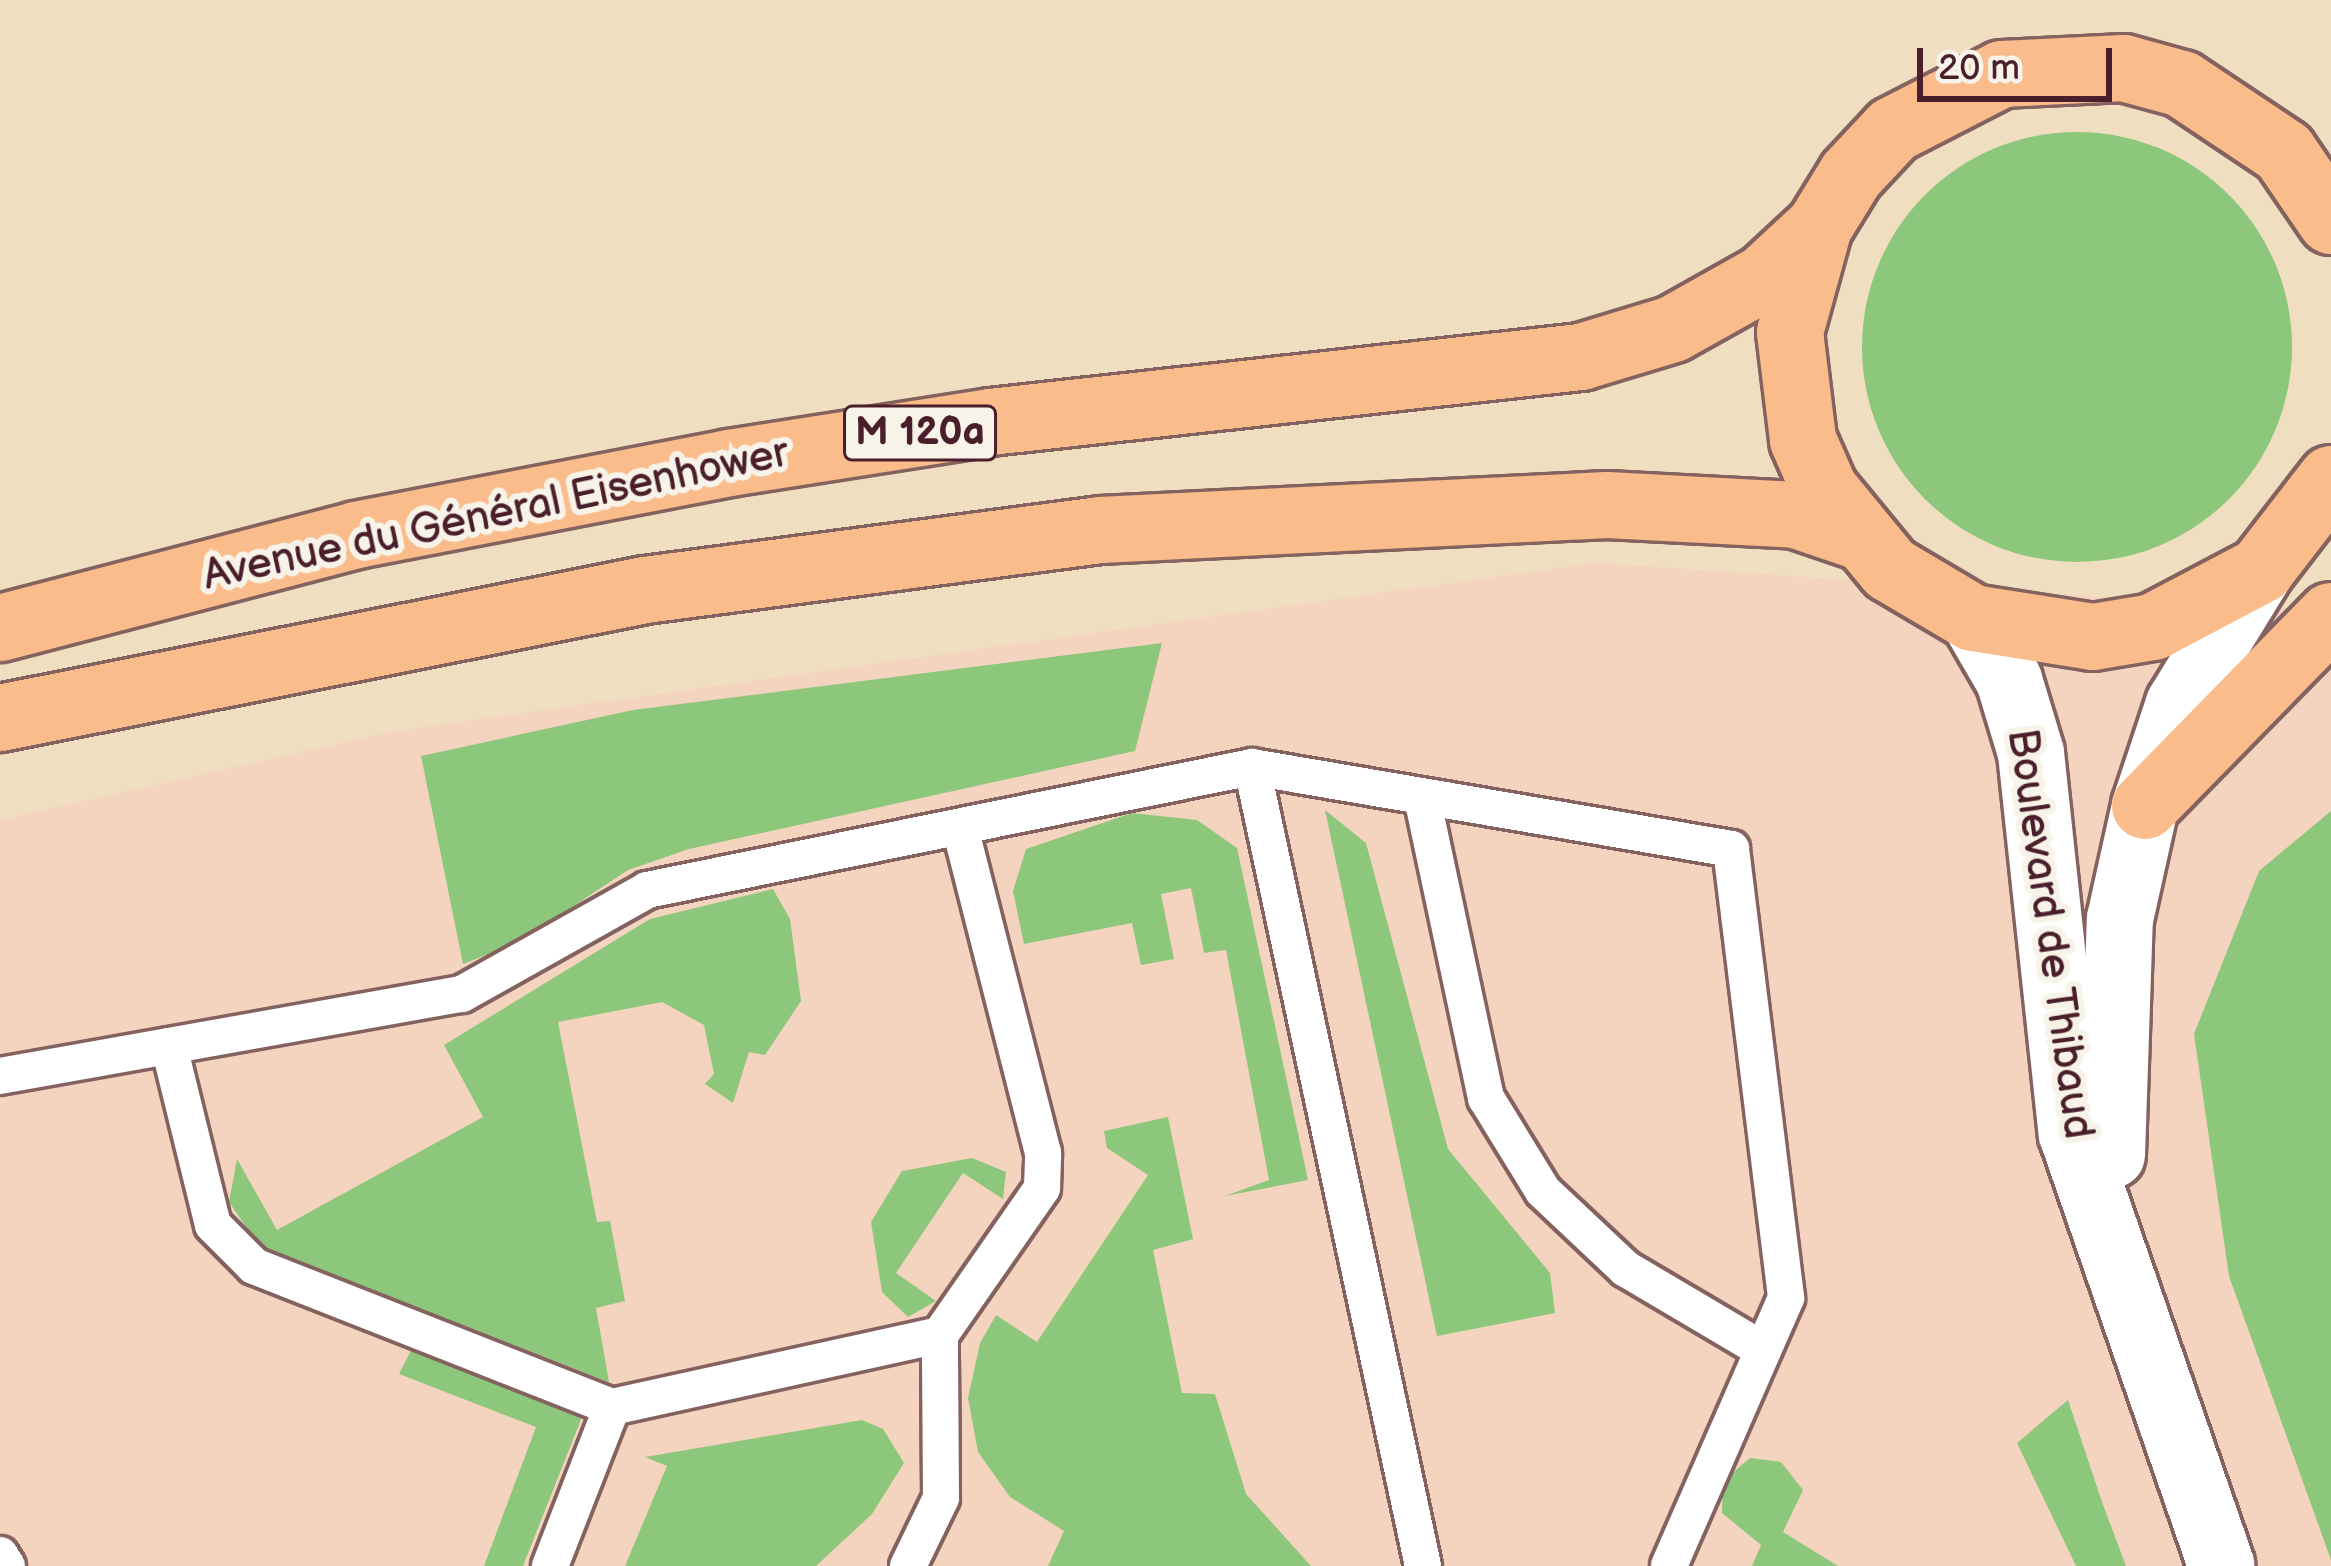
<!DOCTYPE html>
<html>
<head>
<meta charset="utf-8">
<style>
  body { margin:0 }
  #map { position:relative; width:2331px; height:1566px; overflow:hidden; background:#f0dec0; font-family:"Balsamiq Sans",sans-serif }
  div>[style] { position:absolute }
  .built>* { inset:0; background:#f4d4bf }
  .green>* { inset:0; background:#8dc77b }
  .round { border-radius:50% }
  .roads { filter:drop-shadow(3px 0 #84625f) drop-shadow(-3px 0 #84625f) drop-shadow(0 3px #84625f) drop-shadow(0 -3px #84625f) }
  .service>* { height:36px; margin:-18px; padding:0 18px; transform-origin:18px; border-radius:18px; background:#fff }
  .tertiary>* { height:66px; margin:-33px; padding:0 33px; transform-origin:33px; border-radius:33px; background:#fff }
  .primary>* { height:66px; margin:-33px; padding:0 33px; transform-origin:33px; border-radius:33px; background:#f9bc8a }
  span { translate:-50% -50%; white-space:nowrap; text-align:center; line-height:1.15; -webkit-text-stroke:12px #f7f3e8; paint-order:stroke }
  .shield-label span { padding:3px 9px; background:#f7f3e8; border:3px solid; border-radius:9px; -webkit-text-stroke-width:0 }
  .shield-label { font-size:39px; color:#4a1f2b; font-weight:700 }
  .street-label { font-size:42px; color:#4a1f2b }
  .scale { position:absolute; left:1917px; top:48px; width:195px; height:54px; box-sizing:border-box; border:6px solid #4a1f2b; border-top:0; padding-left:15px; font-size:36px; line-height:42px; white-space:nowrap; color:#4a1f2b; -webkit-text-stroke:9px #f7f3e8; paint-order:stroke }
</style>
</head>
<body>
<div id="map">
  <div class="built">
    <i style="clip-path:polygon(1594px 563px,2331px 612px,2331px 1566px,0 1566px,0 820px,395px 731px)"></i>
  </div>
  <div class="green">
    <i class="round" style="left:1862px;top:132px;width:430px;height:430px"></i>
    <i style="clip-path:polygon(1162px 643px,1135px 751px,689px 849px,628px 870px,519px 942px,463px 964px,421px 756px,633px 710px)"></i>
    <i style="clip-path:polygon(1325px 810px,1366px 843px,1448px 1149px,1550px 1273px,1555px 1313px,1437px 1336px)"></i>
    <i style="clip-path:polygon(2331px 811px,2331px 1560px,2229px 1276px,2194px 1034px,2259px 871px)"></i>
    <i style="clip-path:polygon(1132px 813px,1197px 820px,1237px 848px,1308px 1180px,1225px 1196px,1269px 1180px,1226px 950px,1204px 953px,1191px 888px,1161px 894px,1174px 959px,1141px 965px,1132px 923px,1024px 944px,1013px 891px,1026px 849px)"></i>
    <i style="clip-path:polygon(773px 889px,790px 919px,801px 1001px,765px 1055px,749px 1052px,733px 1103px,705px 1084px,714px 1074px,704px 1025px,662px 1002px,558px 1022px,597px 1222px,610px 1221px,625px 1301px,596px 1308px,609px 1382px,259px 1246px,229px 1202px,237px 1159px,277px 1230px,483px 1117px,444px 1045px,650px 919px)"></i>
    <i style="clip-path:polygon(1168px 1117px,1193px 1239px,1153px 1250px,1182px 1393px,1215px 1394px,1246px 1494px,1311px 1566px,1048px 1566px,1064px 1531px,1010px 1497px,978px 1452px,968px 1398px,980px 1343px,996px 1315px,1037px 1342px,1148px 1175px,1107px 1148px,1104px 1131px)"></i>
    <i style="clip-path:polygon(972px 1158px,1006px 1172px,1003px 1199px,963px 1173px,896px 1273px,936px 1301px,908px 1317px,882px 1292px,871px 1222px,902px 1171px)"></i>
    <i style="clip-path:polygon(417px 1339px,582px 1417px,523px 1566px,484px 1566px,536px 1427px,399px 1374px)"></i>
    <i style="clip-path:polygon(2068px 1400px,2102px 1502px,2126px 1566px,2076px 1566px,2017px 1443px)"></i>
    <i style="clip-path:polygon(862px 1420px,883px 1429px,904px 1463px,872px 1514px,816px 1566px,625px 1566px,667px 1466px,645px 1457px)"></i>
    <i style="clip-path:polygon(1750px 1458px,1781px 1462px,1803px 1490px,1783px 1532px,1838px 1566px,1752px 1566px,1761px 1545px,1722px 1513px,1723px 1481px)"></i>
  </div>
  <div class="roads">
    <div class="service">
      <i style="left:1252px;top:767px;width:486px;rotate:9.7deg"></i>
      <i style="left:1731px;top:849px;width:452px;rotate:83deg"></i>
      <i style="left:1786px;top:1298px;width:292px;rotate:113.6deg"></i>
      <i style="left:1422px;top:797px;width:308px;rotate:78deg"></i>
      <i style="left:1486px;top:1098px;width:109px;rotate:58.5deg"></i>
      <i style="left:1543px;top:1191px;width:114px;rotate:43.2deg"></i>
      <i style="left:1626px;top:1269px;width:159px;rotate:30.6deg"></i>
      <i style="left:169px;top:1046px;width:184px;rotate:76.2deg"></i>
      <i style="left:213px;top:1225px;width:58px;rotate:45deg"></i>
      <i style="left:254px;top:1266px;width:385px;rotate:21.5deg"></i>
      <i style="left:612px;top:1407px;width:336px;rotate:-12.4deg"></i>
      <i style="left:940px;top:1335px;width:179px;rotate:-55.2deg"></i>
      <i style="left:1042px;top:1188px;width:35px;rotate:-88deg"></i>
      <i style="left:1043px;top:1153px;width:336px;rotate:-104.3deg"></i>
      <i style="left:0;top:1076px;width:469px;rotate:-10.1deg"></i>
      <i style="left:462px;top:994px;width:212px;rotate:-29.3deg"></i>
      <i style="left:647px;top:890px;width:617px;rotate:-11.49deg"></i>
      <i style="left:1252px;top:767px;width:817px;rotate:77.92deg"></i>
      <i style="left:0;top:1555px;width:13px;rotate:58deg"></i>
      <i style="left:550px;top:1566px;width:171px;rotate:-68.7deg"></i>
      <i style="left:908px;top:1566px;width:76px;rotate:-64.1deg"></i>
      <i style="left:941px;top:1498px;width:163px;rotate:-90.4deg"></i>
    </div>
    <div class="tertiary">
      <i style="left:1973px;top:618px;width:72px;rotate:59.9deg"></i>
      <i style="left:2009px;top:680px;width:76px;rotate:73.2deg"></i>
      <i style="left:2031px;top:753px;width:383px;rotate:83.9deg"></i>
      <i style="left:2072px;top:1134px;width:457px;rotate:70.9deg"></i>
      <i style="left:2112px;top:1155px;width:236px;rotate:-88.1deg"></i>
      <i style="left:2120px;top:919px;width:116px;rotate:-77.5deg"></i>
      <i style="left:2145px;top:806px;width:108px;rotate:-71.6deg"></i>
      <i style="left:2179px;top:704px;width:157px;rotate:-58.5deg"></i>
    </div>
    <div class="primary">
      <i style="left:2331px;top:221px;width:83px;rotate:-124.3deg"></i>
      <i style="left:2284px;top:152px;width:123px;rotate:-146.3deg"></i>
      <i style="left:2182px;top:84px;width:60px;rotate:-164.6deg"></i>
      <i style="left:2124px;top:68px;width:122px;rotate:177.2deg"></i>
      <i style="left:2002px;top:74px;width:123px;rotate:152.8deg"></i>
      <i style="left:1893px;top:130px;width:62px;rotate:133deg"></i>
      <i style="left:1851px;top:175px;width:61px;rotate:121.6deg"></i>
      <i style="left:1819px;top:227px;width:109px;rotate:105.4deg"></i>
      <i style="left:1790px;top:332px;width:109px;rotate:83.1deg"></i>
      <i style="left:1803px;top:440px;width:55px;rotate:66.3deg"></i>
      <i style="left:1825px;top:490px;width:102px;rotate:50.6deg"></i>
      <i style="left:1890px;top:569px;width:96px;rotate:30.6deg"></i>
      <i style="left:1973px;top:618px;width:121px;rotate:9deg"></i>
      <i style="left:2093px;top:637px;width:61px;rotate:-9.5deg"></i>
      <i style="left:2153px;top:627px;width:122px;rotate:-27.8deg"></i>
      <i style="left:2261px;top:570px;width:115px;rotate:-52.4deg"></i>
      <i style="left:0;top:628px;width:368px;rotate:-14.6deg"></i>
      <i style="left:356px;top:535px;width:380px;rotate:-10.9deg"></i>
      <i style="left:729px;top:463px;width:264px;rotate:-8.9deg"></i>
      <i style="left:990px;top:422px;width:595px;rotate:-6.28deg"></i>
      <i style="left:1581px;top:357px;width:96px;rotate:-16.9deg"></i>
      <i style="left:1673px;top:329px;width:104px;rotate:-29.3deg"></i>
      <i style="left:1764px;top:278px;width:75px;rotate:-42.8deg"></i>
      <i style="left:0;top:718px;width:658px;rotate:-11.22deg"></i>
      <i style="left:645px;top:590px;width:459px;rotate:-7.5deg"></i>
      <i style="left:1100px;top:530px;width:508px;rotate:-2.82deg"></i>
      <i style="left:1607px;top:505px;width:189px;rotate:3deg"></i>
      <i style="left:1796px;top:515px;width:62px;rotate:18.7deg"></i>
      <i style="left:2145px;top:806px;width:266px;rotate:-45.6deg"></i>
    </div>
  </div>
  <div class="shield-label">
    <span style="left:920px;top:433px">M 120a</span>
  </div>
  <div class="street-label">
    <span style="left:496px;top:515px;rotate:-12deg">Avenue du Général Eisenhower</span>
    <span style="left:2049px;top:934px;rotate:82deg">Boulevard de Thibaud</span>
  </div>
  <div class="scale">20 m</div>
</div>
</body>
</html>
